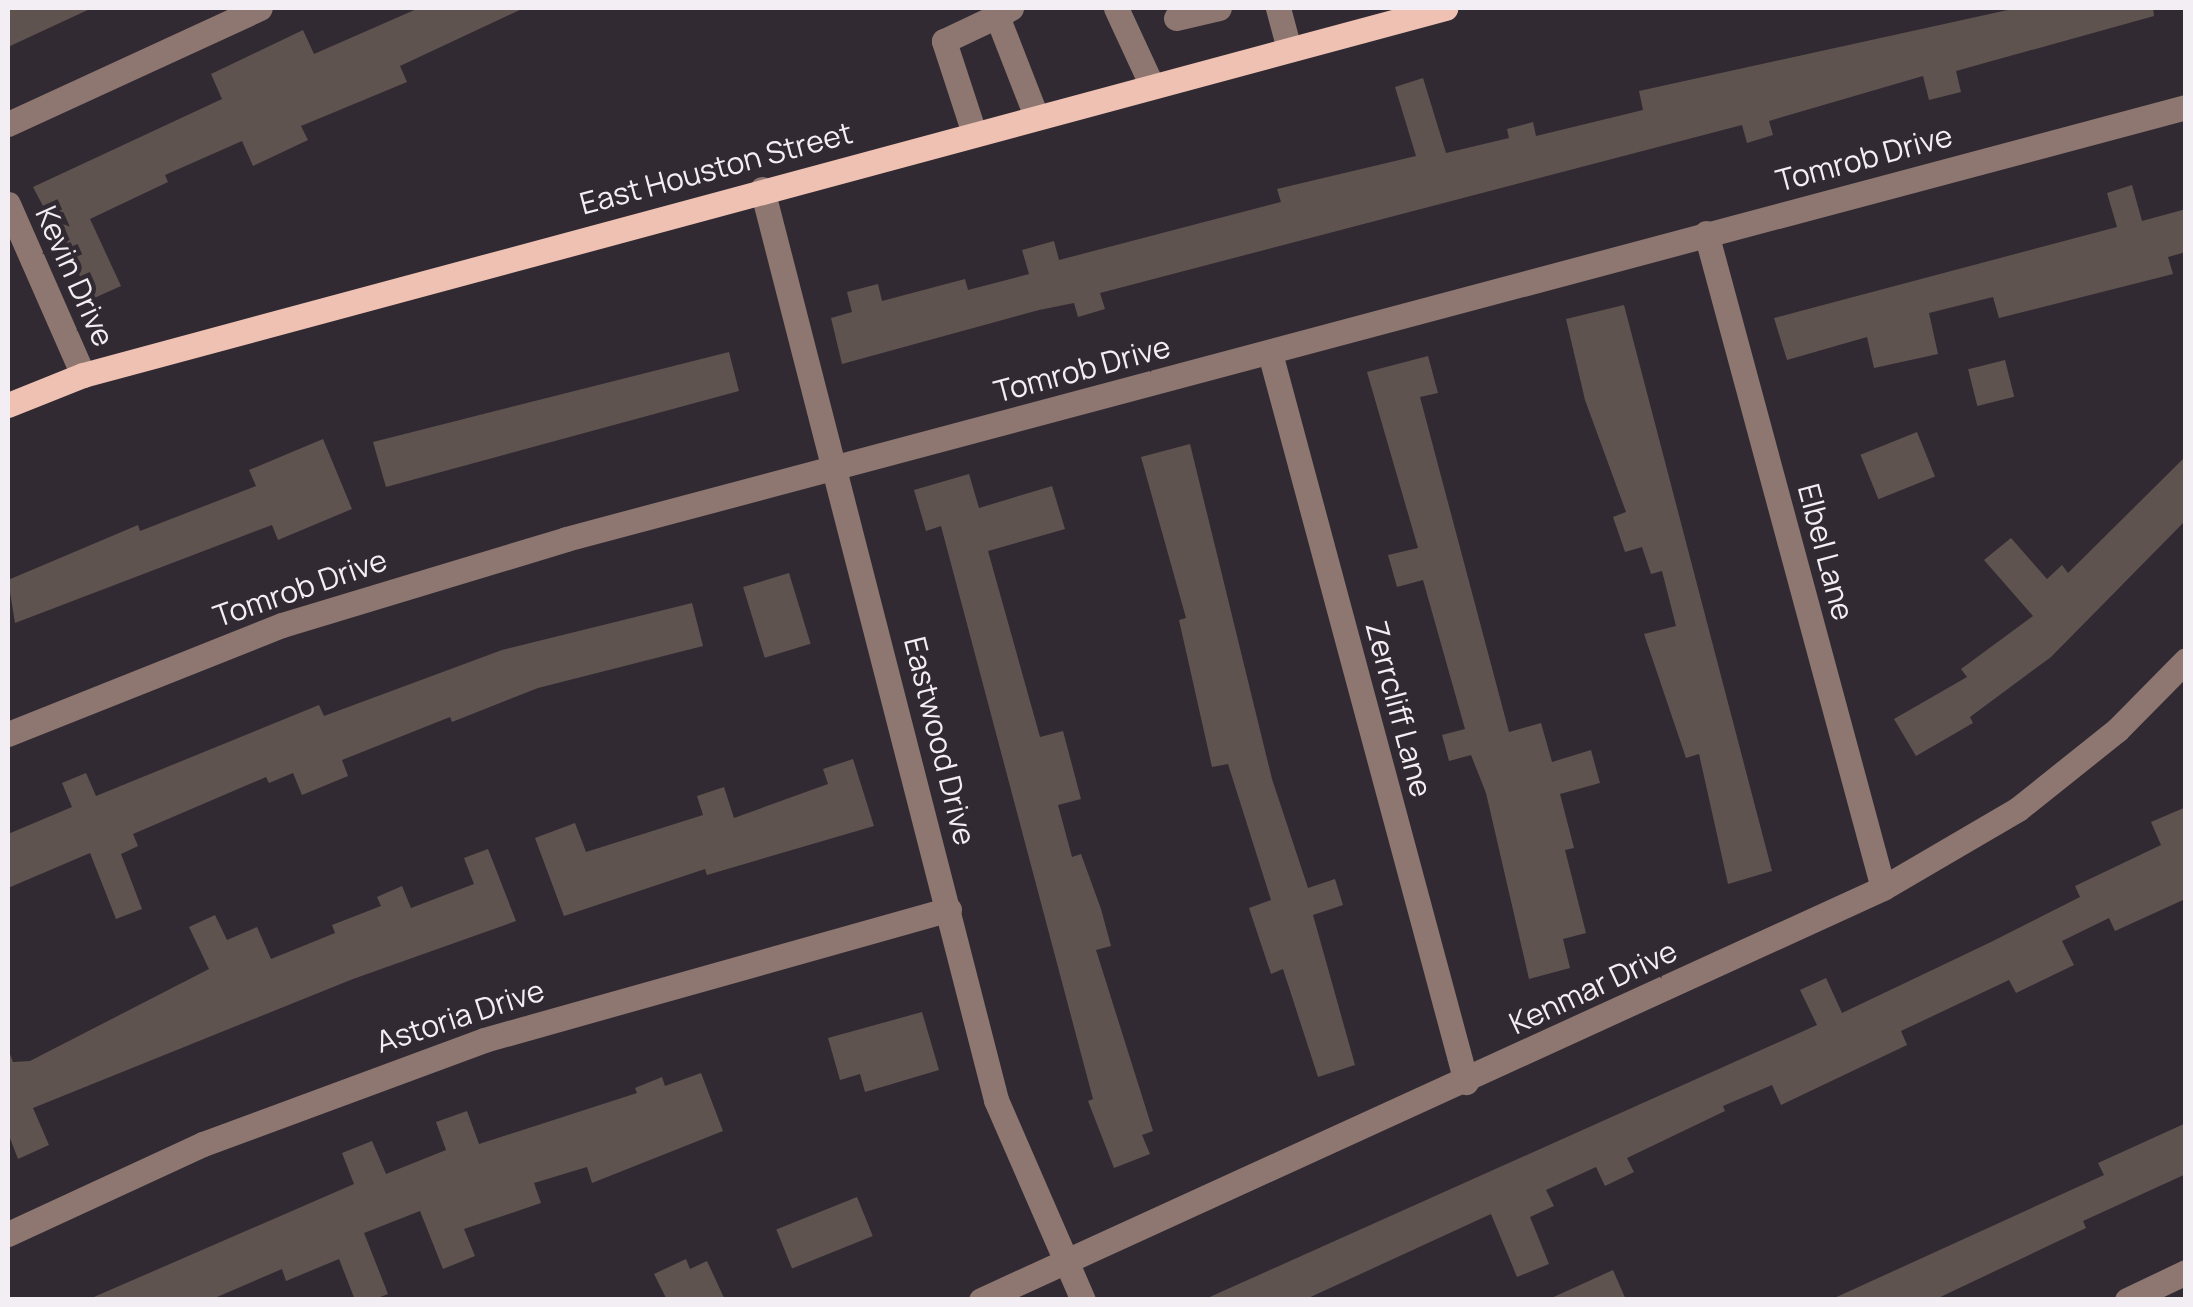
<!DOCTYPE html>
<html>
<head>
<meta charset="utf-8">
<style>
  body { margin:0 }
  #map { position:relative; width:2193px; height:1307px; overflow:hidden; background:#322a33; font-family:Manrope,sans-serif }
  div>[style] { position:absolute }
  .building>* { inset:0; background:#5f534f; transform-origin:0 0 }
  .minor>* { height:25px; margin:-12.5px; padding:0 12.5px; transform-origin:12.5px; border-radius:12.5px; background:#8d7770 }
  .major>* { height:25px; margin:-12.5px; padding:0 12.5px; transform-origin:12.5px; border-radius:12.5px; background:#eec1b2 }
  span { translate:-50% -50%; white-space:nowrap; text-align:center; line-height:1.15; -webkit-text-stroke:9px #322a33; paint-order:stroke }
  .street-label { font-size:30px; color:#f3eef3 }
  .frame { position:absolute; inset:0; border:10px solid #f3eef3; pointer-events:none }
</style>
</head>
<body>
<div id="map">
  <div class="building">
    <i style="clip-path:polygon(8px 8px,92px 8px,8px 47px)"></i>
    <i style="clip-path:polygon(419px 8px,524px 8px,400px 66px,407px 82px,301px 126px,308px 140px,253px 166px,242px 141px,165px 175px,168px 182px,90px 219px,121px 286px,92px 299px,33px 187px,222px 99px,211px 74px,303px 30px,314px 54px)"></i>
    <i style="clip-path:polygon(2017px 8px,2153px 8px,2154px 16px,1956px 71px,1961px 92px,1929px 100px,1923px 76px,1769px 121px,1773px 135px,1747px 143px,1742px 125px,1100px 293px,1105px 309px,1078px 317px,1074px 303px,1039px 310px,842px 364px,831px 318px,852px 312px,847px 292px,878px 284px,882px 301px,965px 279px,968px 290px,1029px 274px,1022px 250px,1054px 241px,1059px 260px,1281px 202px,1277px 189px,1416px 156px,1395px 87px,1423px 78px,1446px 153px,1509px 138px,1507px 129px,1533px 122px,1536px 136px,1643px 110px,1639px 91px)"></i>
    <i style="clip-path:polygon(2132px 185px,2142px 221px,2186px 209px,2186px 252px,2168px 257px,2173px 274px,1999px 318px,1993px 297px,1929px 313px,1938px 354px,1874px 368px,1867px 337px,1787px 360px,1774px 318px,2117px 227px,2107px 193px)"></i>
    <i style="clip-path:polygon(1624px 305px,1772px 871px,1728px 884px,1699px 754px,1686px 758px,1644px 634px,1676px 626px,1662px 571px,1651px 574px,1642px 547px,1625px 552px,1613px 517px,1626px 512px,1585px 400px,1566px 319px)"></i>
    <i style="clip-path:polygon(729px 352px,739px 391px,386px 487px,373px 442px)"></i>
    <i style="clip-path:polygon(1428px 356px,1438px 393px,1420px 397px,1509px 732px,1541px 723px,1552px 762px,1591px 750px,1600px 783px,1560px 794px,1574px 848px,1565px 850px,1586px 933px,1563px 939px,1570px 968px,1529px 979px,1486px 793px,1471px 755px,1449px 761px,1442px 735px,1465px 729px,1423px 580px,1397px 587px,1388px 555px,1418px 548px,1367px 372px)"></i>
    <i style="left:2005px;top:360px;width:38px;height:38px;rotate:76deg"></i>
    <i style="left:1917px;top:432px;width:48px;height:61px;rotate:68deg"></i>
    <i style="clip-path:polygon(323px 439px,352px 509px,278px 540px,272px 525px,15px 623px,8px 580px,138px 525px,140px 531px,256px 486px,249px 470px)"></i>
    <i style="clip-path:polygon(1190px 444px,1272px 779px,1308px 888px,1335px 879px,1343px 905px,1313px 915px,1355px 1065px,1318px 1077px,1283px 969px,1271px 974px,1249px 908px,1271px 900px,1228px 764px,1212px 767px,1179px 620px,1186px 618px,1141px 457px)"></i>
    <i style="clip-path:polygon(2186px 456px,2186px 520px,2051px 657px,1970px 717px,1973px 723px,1916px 756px,1894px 719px,1967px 677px,1961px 669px,2033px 616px,1984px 560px,2011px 538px,2047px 579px,2062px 565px,2068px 573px)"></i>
    <i style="clip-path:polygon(969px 474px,979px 508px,1052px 486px,1065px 529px,988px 551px,1040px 737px,1063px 731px,1081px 799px,1058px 805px,1072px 857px,1081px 854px,1101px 909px,1111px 946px,1096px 950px,1153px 1131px,1142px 1135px,1150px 1154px,1114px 1168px,1088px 1101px,1093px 1099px,941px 526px,926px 531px,914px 490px)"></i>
    <i style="left:789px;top:573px;width:74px;height:48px;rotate:73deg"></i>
    <i style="clip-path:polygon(692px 603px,703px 646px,538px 688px,452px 722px,450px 717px,342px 760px,348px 776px,302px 795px,293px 773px,269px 783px,266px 777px,133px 834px,138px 846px,121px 854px,142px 909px,116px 919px,90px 853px,8px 888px,8px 834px,72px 807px,62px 783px,86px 773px,96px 796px,319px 705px,324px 716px,502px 650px)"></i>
    <i style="clip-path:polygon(853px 759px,874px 826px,707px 875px,705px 869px,564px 916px,535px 838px,575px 823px,586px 852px,703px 815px,697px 796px,724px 787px,734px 818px,828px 784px,823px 769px)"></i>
    <i style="clip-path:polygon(2186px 807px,2186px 904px,2183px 900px,2115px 931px,2109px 918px,2062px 941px,2074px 965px,2016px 993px,2009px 980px,1901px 1031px,1907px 1045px,1781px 1105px,1772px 1085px,1723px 1106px,1725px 1111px,1627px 1158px,1634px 1172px,1605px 1186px,1596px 1167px,1546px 1190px,1554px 1206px,1530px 1217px,1549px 1264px,1517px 1277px,1491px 1214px,1304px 1300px,1203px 1300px,1817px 1025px,1800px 990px,1826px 978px,1842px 1013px,1991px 942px,2080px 897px,2075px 886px,2161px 845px,2151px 822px)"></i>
    <i style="clip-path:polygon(488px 849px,516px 921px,353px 979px,33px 1108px,49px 1145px,18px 1159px,8px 1133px,8px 1049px,13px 1062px,30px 1061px,209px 969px,189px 927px,215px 915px,227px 940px,257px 927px,271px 959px,335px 933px,332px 925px,381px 906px,377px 897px,402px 886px,411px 908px,474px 884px,464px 858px)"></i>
    <i style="clip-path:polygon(922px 1012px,939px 1070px,865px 1092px,860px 1074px,840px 1080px,828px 1038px)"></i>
    <i style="clip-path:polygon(701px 1073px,723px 1131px,592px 1183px,587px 1167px,534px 1183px,541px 1203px,464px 1229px,475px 1256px,443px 1269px,420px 1211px,364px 1233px,388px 1294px,372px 1300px,355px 1300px,339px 1259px,286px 1281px,282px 1269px,210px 1300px,87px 1300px,354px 1184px,342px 1153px,372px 1141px,386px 1174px,446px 1150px,436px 1122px,467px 1111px,479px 1144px,637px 1093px,635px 1088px,662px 1077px,665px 1086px)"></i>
    <i style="clip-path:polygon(2186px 1123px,2186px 1174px,2083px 1221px,2086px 1228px,1934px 1300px,1830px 1300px,2104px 1175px,2098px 1163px)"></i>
    <i style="left:857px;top:1197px;width:42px;height:87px;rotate:68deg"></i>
    <i style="clip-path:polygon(686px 1259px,690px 1269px,707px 1261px,725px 1300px,667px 1300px,654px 1274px)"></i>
    <i style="clip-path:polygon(1613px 1270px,1626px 1300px,1547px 1300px)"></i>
  </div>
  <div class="minor">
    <i style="left:1011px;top:8px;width:16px;rotate:150deg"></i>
    <i style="left:997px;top:16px;width:107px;rotate:68.7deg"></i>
    <i style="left:1116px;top:8px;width:86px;rotate:65.2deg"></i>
    <i style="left:1278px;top:8px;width:42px;rotate:75deg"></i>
    <i style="left:1176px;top:18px;width:44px;rotate:-13.1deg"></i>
    <i style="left:8px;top:124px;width:277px;rotate:-24.7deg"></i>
    <i style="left:974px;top:133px;width:97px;rotate:-108.1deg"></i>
    <i style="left:944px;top:41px;width:59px;rotate:-25.3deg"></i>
    <i style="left:762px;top:189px;width:941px;rotate:75.59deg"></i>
    <i style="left:996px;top:1100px;width:218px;rotate:66.5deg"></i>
    <i style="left:8px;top:204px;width:187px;rotate:66.3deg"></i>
    <i style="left:1706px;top:233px;width:678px;rotate:74.88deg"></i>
    <i style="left:1270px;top:353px;width:755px;rotate:74.95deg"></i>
    <i style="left:8px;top:734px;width:295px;rotate:-21.7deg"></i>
    <i style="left:282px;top:625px;width:297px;rotate:-16.8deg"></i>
    <i style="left:566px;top:539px;width:1677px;rotate:-14.93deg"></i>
    <i style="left:8px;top:1234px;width:215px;rotate:-24.8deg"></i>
    <i style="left:203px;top:1144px;width:300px;rotate:-20.3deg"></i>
    <i style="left:484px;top:1040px;width:483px;rotate:-15.7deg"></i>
    <i style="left:981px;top:1300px;width:992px;rotate:-24.55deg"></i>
    <i style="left:1883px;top:888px;width:156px;rotate:-30.3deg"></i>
    <i style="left:2018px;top:809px;width:127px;rotate:-38.6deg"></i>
    <i style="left:2117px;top:730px;width:98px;rotate:-45.4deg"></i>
    <i style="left:2127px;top:1300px;width:65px;rotate:-25.4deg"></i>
  </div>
  <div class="major">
    <i style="left:8px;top:405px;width:81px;rotate:-21.8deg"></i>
    <i style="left:83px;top:375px;width:1411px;rotate:-15.08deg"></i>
  </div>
  <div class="street-label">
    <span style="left:1864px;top:158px;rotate:-15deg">Tomrob Drive</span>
    <span style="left:716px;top:168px;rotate:-15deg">East Houston Street</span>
    <span style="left:75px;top:276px;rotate:66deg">Kevin Drive</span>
    <span style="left:1082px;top:369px;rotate:-15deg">Tomrob Drive</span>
    <span style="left:1826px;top:552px;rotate:75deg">Elbel Lane</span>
    <span style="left:300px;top:588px;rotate:-19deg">Tomrob Drive</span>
    <span style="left:1399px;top:709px;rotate:75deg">Zerrcliff Lane</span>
    <span style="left:940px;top:741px;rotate:76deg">Eastwood Drive</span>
    <span style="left:1593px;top:987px;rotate:-25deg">Kenmar Drive</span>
    <span style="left:460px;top:1016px;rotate:-18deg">Astoria Drive</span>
  </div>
  <div class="frame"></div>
</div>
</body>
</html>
